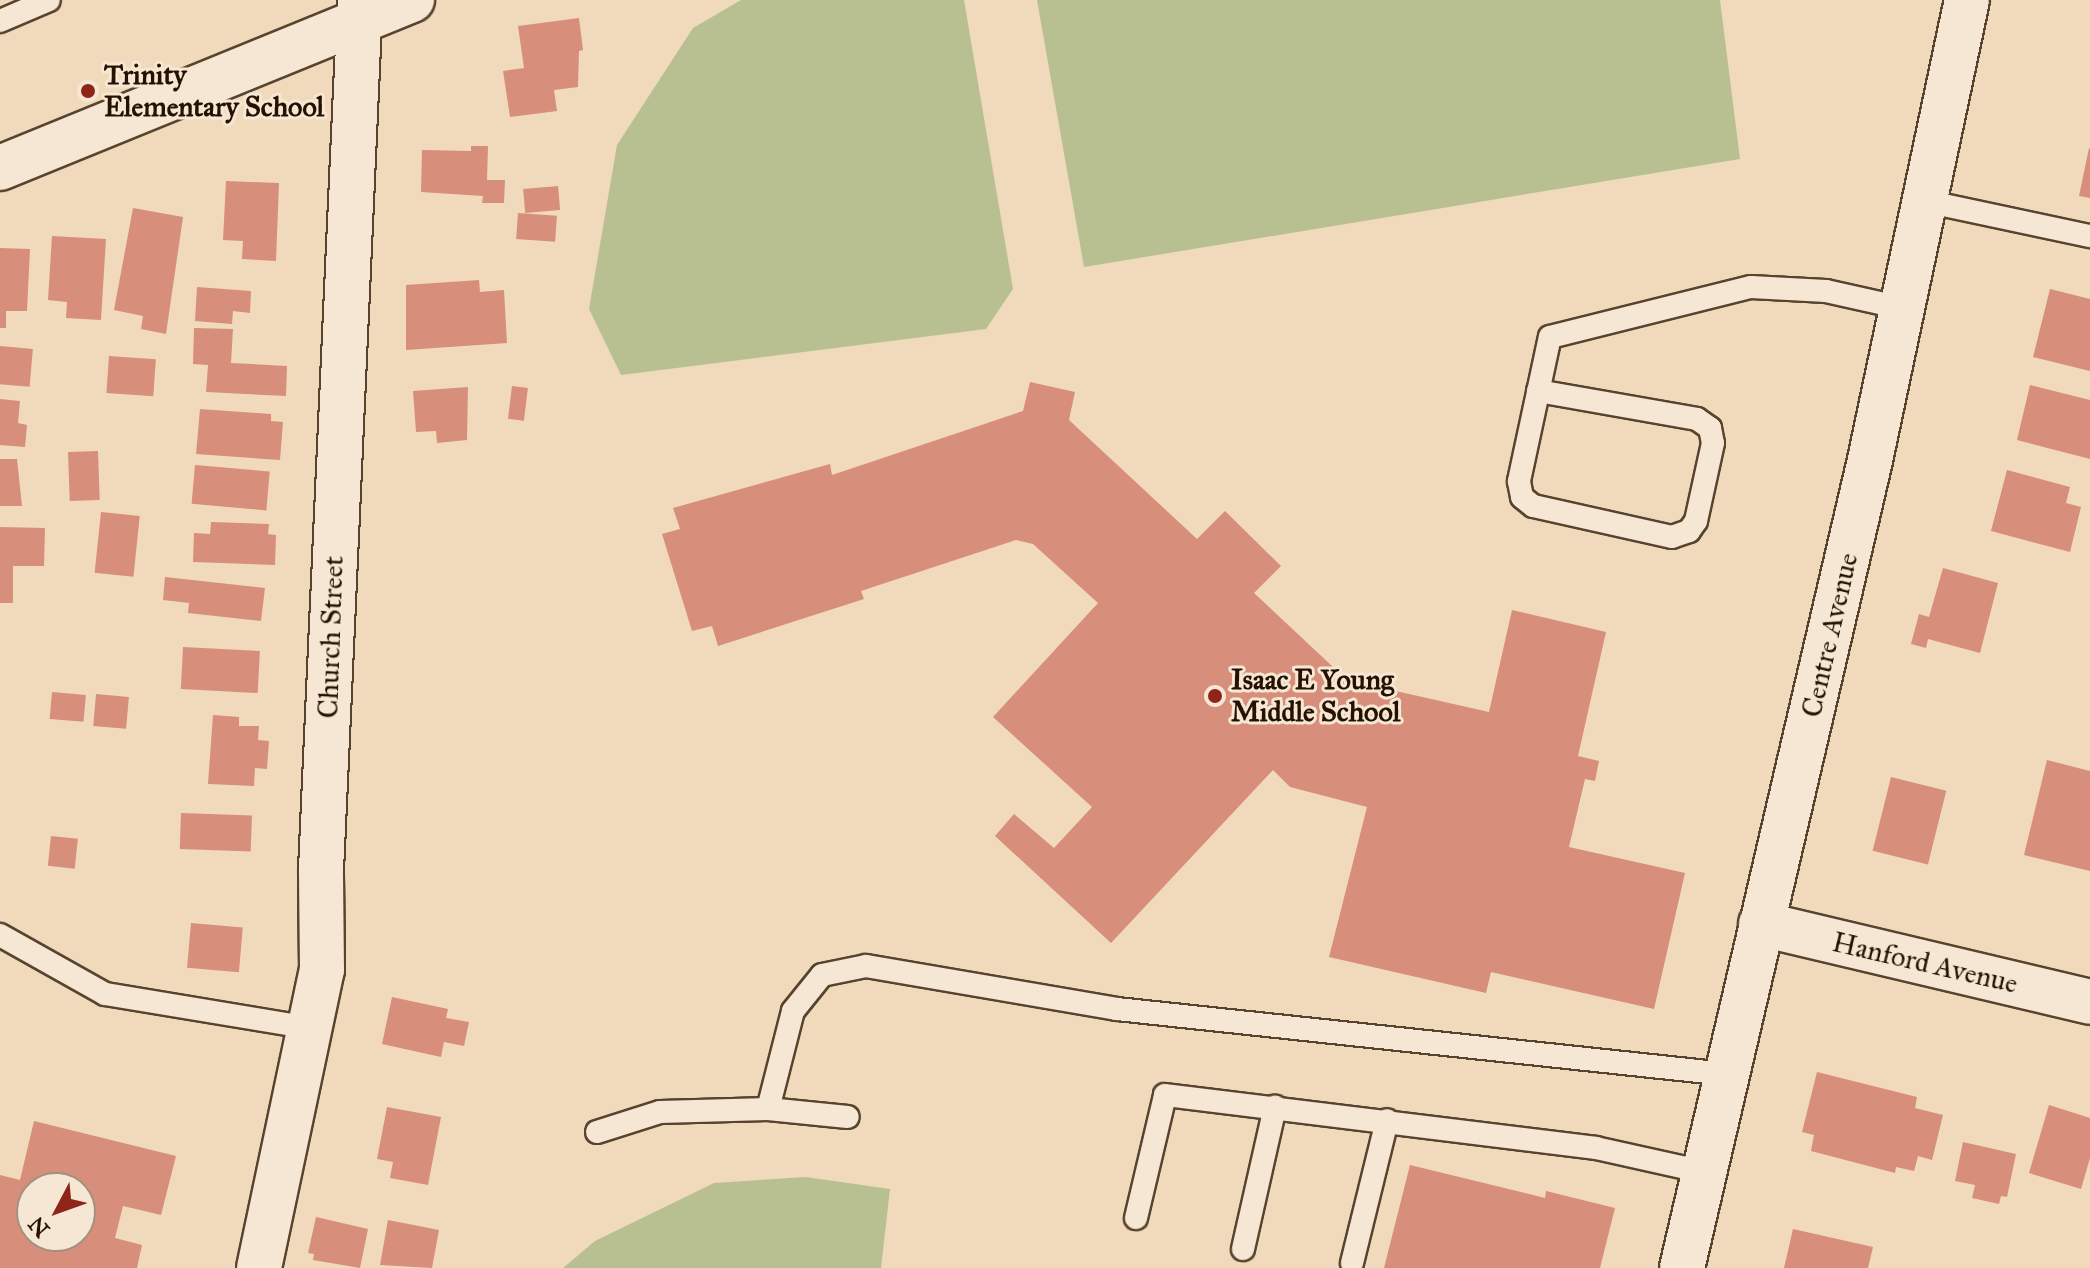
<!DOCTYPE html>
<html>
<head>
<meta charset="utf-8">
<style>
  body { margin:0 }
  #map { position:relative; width:2090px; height:1268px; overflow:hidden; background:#f0dabb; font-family:"IM FELL Great Primer",serif }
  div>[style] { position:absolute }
  .green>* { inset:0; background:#b8c091 }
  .building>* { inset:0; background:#d78e7a; transform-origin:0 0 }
  .roads { filter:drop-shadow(2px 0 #58432f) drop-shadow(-2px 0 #58432f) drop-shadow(0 2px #58432f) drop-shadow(0 -2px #58432f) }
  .service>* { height:22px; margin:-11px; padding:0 11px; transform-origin:11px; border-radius:11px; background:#f5e7d3 }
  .minor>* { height:44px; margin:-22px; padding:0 22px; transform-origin:22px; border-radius:22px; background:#f5e7d3 }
  .tertiary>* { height:44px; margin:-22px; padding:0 22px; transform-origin:22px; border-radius:22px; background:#f5e7d3 }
  .secondary>* { height:44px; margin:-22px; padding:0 22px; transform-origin:22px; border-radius:22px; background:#f5e7d3 }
  .dots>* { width:22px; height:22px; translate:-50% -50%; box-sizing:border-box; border:4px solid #f5e7d3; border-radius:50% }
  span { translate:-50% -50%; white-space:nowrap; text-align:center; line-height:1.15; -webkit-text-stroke:6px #f5e7d3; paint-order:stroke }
  .poi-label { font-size:28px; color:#251100; font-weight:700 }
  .left { translate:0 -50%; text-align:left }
  .street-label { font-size:28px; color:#251100 }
  .north { position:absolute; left:16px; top:1172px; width:80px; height:80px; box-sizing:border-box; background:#f5e7d3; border:2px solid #a2917f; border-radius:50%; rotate:229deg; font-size:22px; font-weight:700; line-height:32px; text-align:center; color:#251100 }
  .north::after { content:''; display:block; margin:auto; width:28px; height:36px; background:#8f2418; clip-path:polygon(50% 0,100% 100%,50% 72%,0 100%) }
</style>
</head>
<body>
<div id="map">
  <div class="green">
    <i style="clip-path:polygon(741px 0,964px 0,1013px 289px,986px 329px,621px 375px,589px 309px,617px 145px,693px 28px)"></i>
    <i style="clip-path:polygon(1037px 0,1720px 0,1740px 159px,1084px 267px)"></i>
    <i style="clip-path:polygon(806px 1177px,890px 1189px,881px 1268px,563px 1268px,595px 1241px,714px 1183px)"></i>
  </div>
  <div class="building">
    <i style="clip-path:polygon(579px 18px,583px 50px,579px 51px,578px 87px,554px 90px,557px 111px,510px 117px,503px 71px,524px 68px,518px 26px)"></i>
    <i style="clip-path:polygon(471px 146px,488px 146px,487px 180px,505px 180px,504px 203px,482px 203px,483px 196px,421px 192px,422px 150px,471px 151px)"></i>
    <i style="clip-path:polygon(2089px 148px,2090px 149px,2090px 198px,2079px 196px)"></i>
    <i style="clip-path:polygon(226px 181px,279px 183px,276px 261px,242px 259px,243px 241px,223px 240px)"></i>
    <i style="left:558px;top:186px;width:24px;height:35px;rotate:85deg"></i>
    <i style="clip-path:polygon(133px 208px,183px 217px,166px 334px,141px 329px,143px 316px,114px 310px)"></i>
    <i style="left:518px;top:213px;width:39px;height:26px;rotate:4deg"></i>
    <i style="clip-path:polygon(52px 236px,106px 239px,101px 320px,66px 318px,67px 302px,48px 300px)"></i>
    <i style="clip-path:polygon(0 248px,30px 249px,27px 311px,6px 311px,6px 328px,0 328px)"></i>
    <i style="clip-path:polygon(479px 280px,480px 292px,504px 290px,507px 343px,406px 350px,406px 285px)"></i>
    <i style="clip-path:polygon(197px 287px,251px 291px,250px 313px,233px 311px,232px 324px,195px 321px)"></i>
    <i style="clip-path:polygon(2050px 289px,2090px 299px,2090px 371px,2033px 357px)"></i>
    <i style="clip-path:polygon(194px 328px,233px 329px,231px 363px,287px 366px,286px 396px,206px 392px,208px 365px,193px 364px)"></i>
    <i style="left:0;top:346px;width:33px;height:38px;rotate:5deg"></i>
    <i style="left:109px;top:356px;width:47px;height:37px;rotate:4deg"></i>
    <i style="clip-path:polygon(1030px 382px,1075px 392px,1069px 420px,1197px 539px,1225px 511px,1281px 566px,1254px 593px,1347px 680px,1489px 712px,1512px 610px,1606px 632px,1578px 756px,1599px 761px,1595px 781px,1585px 779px,1569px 847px,1685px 873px,1654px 1009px,1491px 972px,1486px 993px,1329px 957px,1367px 807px,1290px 787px,1273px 770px,1111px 943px,995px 836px,1014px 814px,1054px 848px,1092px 807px,993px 717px,1098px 603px,1033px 544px,1016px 540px,861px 591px,864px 599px,718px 646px,712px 626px,692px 631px,662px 534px,680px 529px,673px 508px,830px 464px,832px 475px,1023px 411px)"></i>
    <i style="clip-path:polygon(2030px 385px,2090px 400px,2090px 459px,2017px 440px)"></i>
    <i style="left:512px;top:386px;width:16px;height:33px;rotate:7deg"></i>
    <i style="clip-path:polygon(468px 387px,467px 440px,437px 443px,436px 431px,416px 432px,413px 391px)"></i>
    <i style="clip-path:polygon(0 399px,20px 401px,18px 423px,27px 425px,25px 447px,0 445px)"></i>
    <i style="clip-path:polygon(200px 409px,271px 414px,271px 421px,283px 422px,280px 460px,196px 454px)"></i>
    <i style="left:98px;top:451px;width:49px;height:30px;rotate:88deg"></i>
    <i style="clip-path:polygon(0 459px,17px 459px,22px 506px,0 506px)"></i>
    <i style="left:195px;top:465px;width:75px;height:39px;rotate:5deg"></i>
    <i style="clip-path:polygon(2007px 470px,2070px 487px,2066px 503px,2081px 507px,2070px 552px,1991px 531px)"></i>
    <i style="left:101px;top:512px;width:39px;height:61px;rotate:6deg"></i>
    <i style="clip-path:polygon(211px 522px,269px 524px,268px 534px,276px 535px,275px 565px,193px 562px,194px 533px,210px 534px)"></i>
    <i style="clip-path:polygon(0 527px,45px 528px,44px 566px,13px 566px,13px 603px,0 603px)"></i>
    <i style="clip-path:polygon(1943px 568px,1998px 583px,1980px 653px,1928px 639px,1926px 648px,1911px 644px,1919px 614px,1929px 617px)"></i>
    <i style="clip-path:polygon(165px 577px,265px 588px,261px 621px,188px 613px,189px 603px,163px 600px)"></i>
    <i style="left:183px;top:647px;width:77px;height:42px;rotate:3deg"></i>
    <i style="left:52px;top:692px;width:34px;height:27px;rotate:5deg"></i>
    <i style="left:96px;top:694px;width:33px;height:32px;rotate:5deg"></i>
    <i style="clip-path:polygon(213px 715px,239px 717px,239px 726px,259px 726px,258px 740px,269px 741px,267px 769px,255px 768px,254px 786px,208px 784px)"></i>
    <i style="clip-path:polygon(2047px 760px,2090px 771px,2090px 871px,2024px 855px)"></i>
    <i style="left:1891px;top:777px;width:57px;height:76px;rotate:14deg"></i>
    <i style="left:181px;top:813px;width:71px;height:36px;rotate:2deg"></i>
    <i style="left:51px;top:836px;width:27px;height:30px;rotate:6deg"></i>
    <i style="left:191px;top:923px;width:52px;height:45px;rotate:5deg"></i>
    <i style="clip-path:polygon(392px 997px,448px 1009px,446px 1018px,469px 1022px,464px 1046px,444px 1042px,441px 1057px,382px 1044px)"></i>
    <i style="clip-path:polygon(1817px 1072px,1917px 1097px,1915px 1108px,1943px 1115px,1932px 1160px,1918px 1156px,1914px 1171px,1896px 1167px,1895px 1173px,1811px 1151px,1814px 1135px,1802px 1132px)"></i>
    <i style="clip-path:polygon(2049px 1105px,2090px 1118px,2090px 1158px,2081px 1189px,2029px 1173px)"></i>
    <i style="clip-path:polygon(387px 1107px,441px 1117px,428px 1185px,390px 1178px,393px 1162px,377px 1159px)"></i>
    <i style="clip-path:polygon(evenodd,34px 1121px,176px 1156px,161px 1215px,123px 1206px,115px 1238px,142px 1245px,137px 1268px,0 1268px,0 1175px,20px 1180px,34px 1121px,32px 1188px,80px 1188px,80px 1236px,32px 1236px,32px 1188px)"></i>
    <i style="clip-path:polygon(1963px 1142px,2016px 1154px,2007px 1197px,2001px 1196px,1999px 1204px,1972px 1198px,1975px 1185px,1955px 1181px)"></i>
    <i style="clip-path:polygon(1410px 1165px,1545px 1198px,1546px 1191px,1615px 1208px,1600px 1268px,1384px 1268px)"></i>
    <i style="clip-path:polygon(316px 1217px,368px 1229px,360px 1268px,313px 1260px,314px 1254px,308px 1253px)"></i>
    <i style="clip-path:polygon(388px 1220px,439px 1230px,432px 1268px,380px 1265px)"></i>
    <i style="clip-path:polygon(1793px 1229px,1873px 1247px,1868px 1268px,1784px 1268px)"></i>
  </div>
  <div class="roads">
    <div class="service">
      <i style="left:0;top:21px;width:53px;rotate:-23.2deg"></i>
      <i style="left:1925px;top:201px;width:169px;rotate:12deg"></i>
      <i style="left:1538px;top:391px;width:161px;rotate:10deg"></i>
      <i style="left:1697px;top:419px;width:16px;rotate:35deg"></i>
      <i style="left:1710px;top:428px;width:15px;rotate:79deg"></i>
      <i style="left:1713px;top:443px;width:80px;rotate:102.3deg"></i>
      <i style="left:1696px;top:521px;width:12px;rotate:125deg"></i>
      <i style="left:1689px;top:531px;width:18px;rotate:161deg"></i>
      <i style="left:1672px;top:537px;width:142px;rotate:-167.4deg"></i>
      <i style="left:1533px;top:506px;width:14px;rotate:-141deg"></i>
      <i style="left:1522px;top:497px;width:16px;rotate:-101deg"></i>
      <i style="left:1519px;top:481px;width:147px;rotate:-77.9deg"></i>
      <i style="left:1550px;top:337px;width:207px;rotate:-14deg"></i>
      <i style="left:1751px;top:287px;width:75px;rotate:3.1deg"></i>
      <i style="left:1826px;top:291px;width:78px;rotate:12.6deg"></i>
      <i style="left:0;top:935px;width:120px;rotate:29.3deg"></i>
      <i style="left:105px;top:994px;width:208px;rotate:9.4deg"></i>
      <i style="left:768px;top:1109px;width:80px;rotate:5.7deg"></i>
      <i style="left:597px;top:1132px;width:66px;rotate:-17.6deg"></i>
      <i style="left:660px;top:1112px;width:108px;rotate:-1.6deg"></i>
      <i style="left:768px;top:1109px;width:101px;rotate:-75.7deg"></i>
      <i style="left:793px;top:1011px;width:46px;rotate:-51.1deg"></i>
      <i style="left:822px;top:975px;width:45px;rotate:-11.6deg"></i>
      <i style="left:866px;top:966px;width:255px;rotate:9.7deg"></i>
      <i style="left:1117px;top:1009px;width:612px;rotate:6.09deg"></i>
      <i style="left:1136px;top:1218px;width:126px;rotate:-76.7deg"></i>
      <i style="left:1165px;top:1095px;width:434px;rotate:7deg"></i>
      <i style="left:1596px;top:1148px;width:111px;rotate:12.5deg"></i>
      <i style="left:1243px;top:1249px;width:146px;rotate:-77.3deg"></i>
      <i style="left:1352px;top:1263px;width:147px;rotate:-76.2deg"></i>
    </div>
    <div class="minor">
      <i style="left:1761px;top:924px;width:338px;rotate:13.3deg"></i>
    </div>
    <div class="tertiary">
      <i style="left:259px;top:1268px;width:305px;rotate:-78.1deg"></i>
      <i style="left:322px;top:970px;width:100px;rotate:-90.6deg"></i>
      <i style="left:321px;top:870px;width:871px;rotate:-87.43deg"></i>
      <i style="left:1682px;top:1268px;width:830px;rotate:-76.9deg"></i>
      <i style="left:1870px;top:460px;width:470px;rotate:-78.1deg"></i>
    </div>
    <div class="secondary">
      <i style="left:0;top:168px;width:445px;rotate:-22.2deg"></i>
    </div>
  </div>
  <div class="dots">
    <i style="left:88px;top:91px;background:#8f2418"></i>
    <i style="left:1215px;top:696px;background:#8f2418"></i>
  </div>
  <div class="poi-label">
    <span class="left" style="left:104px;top:91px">Trinity<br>Elementary School</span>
    <span class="left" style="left:1231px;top:696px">Isaac E Young<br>Middle School</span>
  </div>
  <div class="street-label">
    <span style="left:1830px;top:635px;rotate:-77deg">Centre Avenue</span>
    <span style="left:331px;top:637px;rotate:-88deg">Church Street</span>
    <span style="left:1925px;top:963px;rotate:13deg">Hanford Avenue</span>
  </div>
  <div class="north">N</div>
</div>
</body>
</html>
